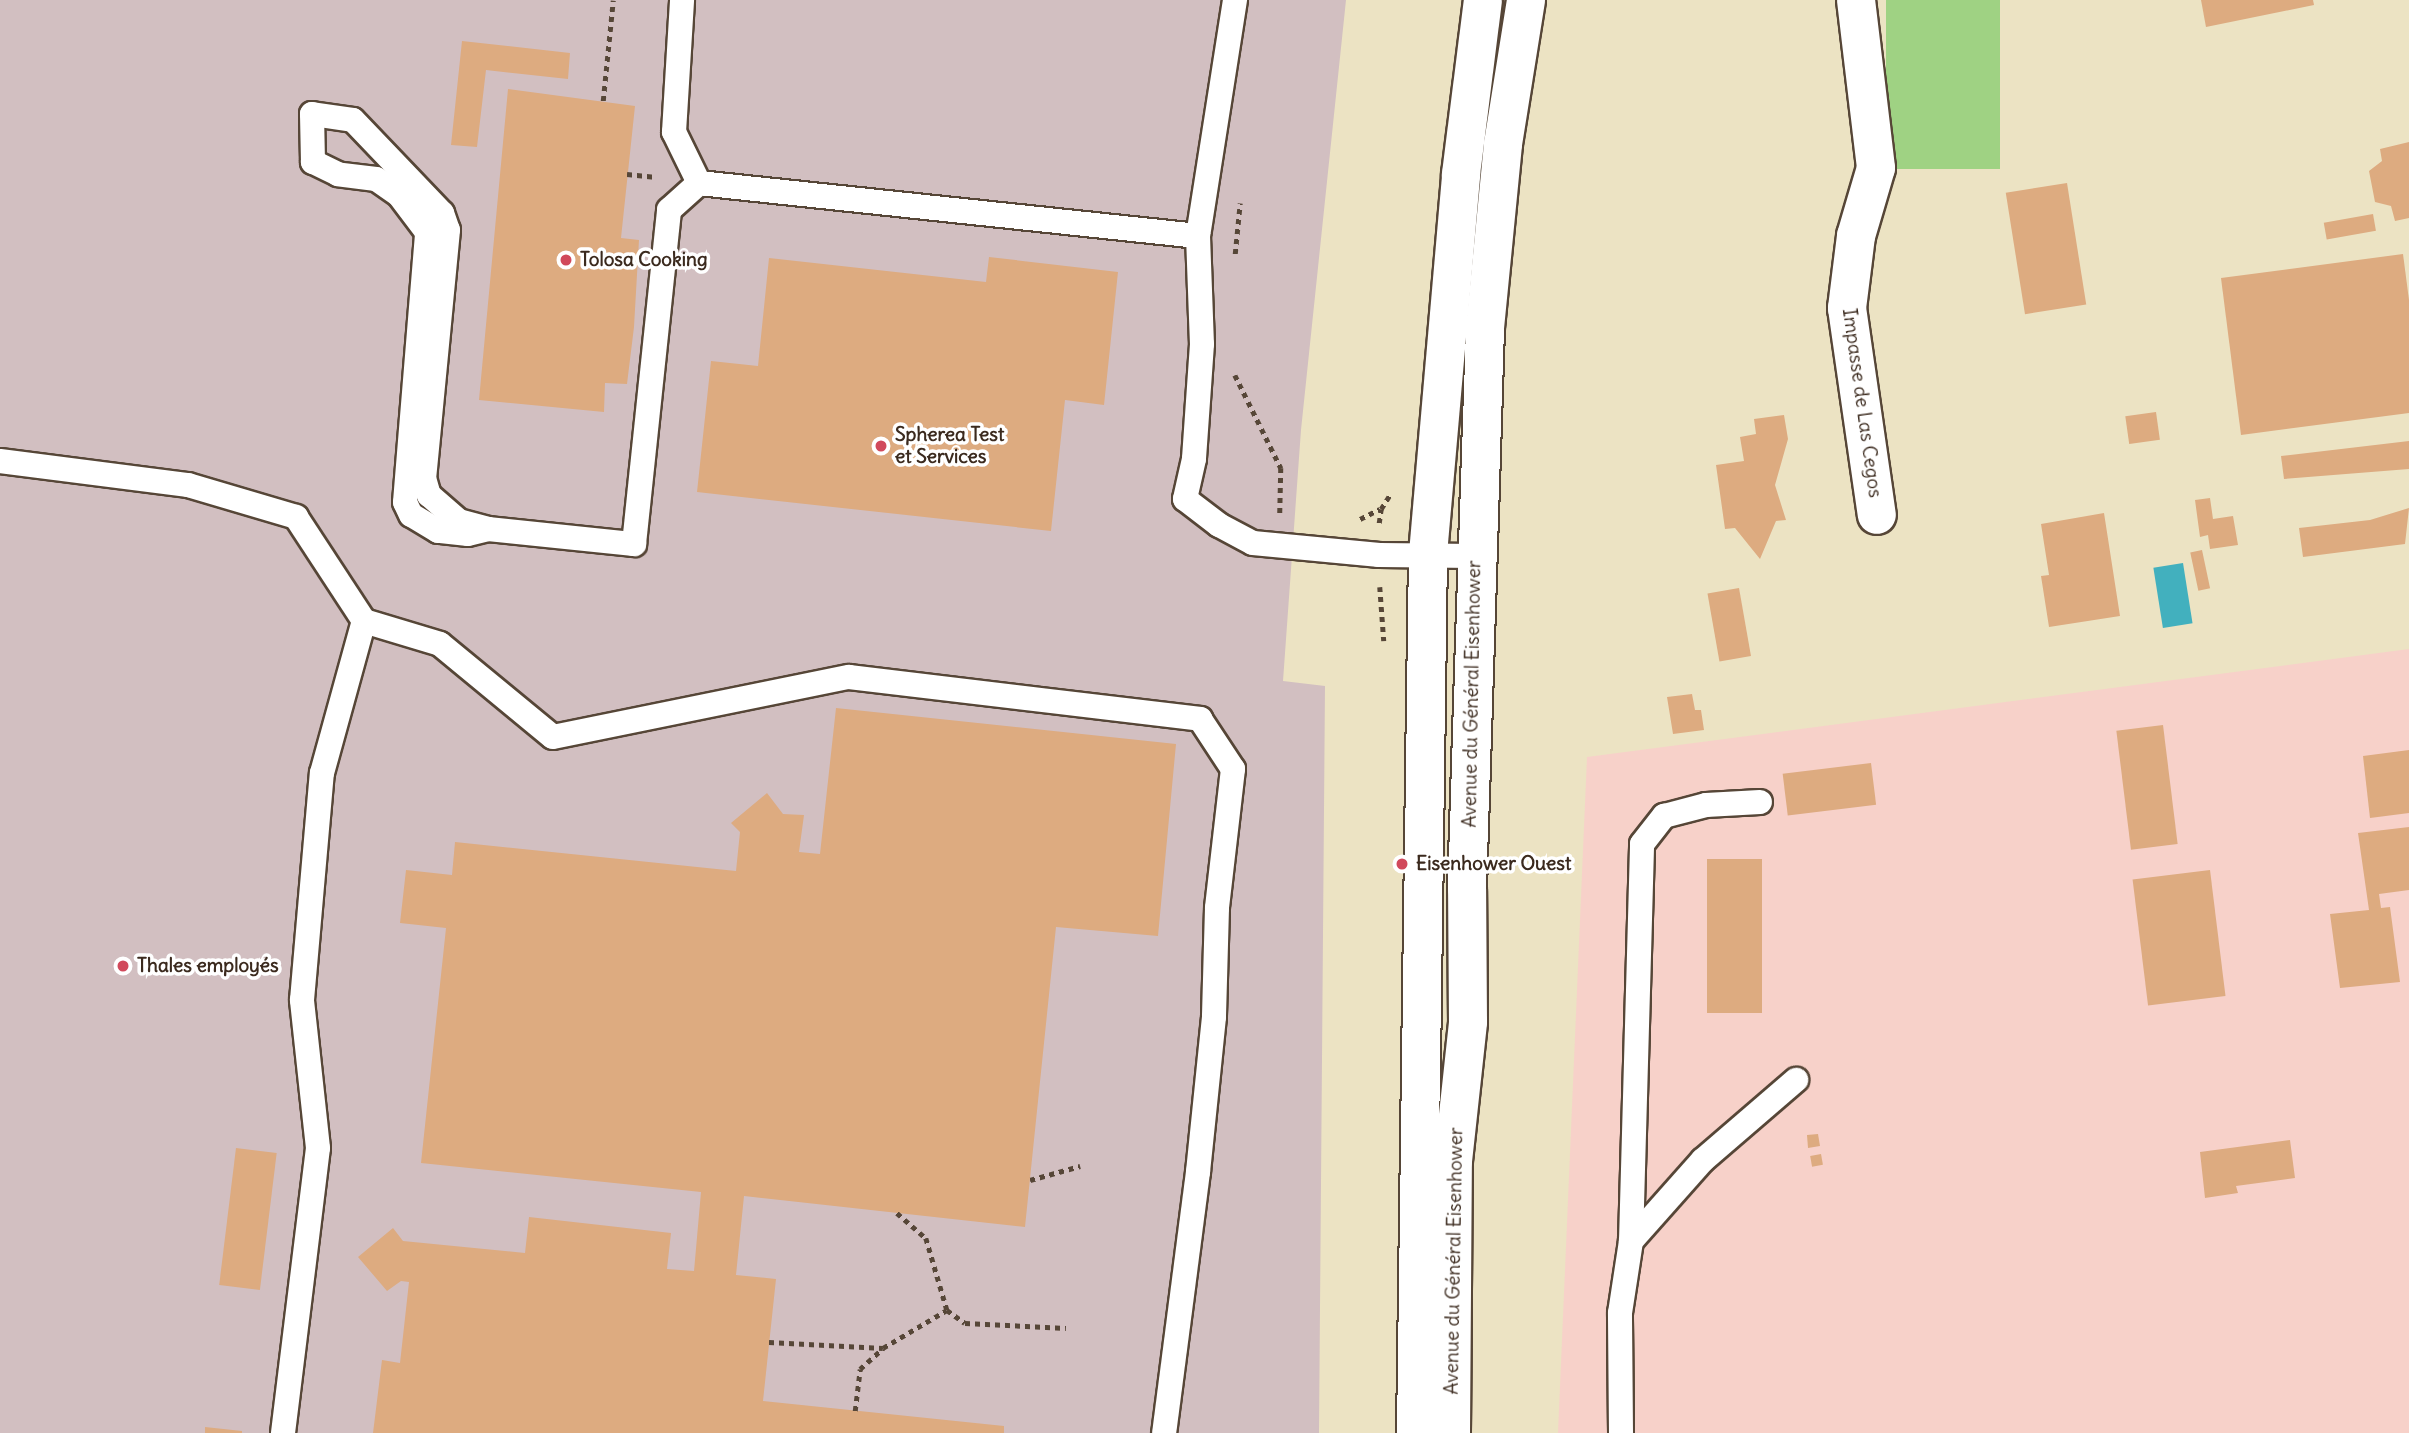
<!DOCTYPE html>
<html>
<head>
<meta charset="utf-8">
<style>
  body { margin:0 }
  #map { position:relative; width:2409px; height:1433px; overflow:hidden; background:#ece3c3; font-family:Delius,sans-serif }
  div>[style] { position:absolute }
  .built>* { inset:0; background:#f7d1c9 }
  .industrial>* { inset:0; background:#d2bfc1 }
  .green>* { inset:0; background:#9fd283; transform-origin:0 0 }
  .water>* { inset:0; background:#42b0be; transform-origin:0 0 }
  .building>* { inset:0; background:#ddab80; transform-origin:0 0 }
  .path>* { height:4.5px; margin-top:-2.25px; transform-origin:0; background:repeating-linear-gradient(90deg,#564637 0 5px,transparent 0 10px) }
  .roads { filter:drop-shadow(2px 0 #564637) drop-shadow(-2px 0 #564637) drop-shadow(0 2px #564637) drop-shadow(0 -2px #564637) }
  .lane>* { height:24px; margin:-12px; padding:0 12px; transform-origin:12px; border-radius:12px; background:#fff }
  .street>* { height:38px; margin:-19px; padding:0 19px; transform-origin:19px; border-radius:19px; background:#fff }
  .primary>* { height:38px; margin:-19px; padding:0 19px; transform-origin:19px; border-radius:19px; background:#fff }
  .dots>* { width:19px; height:19px; translate:-50% -50%; box-sizing:border-box; border:4px solid #fff; border-radius:50% }
  span { translate:-50% -50%; white-space:nowrap; text-align:center; line-height:1.15; -webkit-text-stroke:7px #fff; paint-order:stroke }
  .poi-label { font-size:19px; color:#3b2a1e; font-weight:700 }
  .left { translate:0 -50%; text-align:left }
  .street-label { font-size:19px; color:#3b2a1e }
</style>
</head>
<body>
<div id="map">
  <div class="built">
    <i style="clip-path:polygon(2409px 649px,2409px 1433px,1558px 1433px,1587px 757px)"></i>
  </div>
  <div class="industrial">
    <i style="clip-path:polygon(0 0,1346px 0,1301px 430px,1283px 681px,1325px 686px,1319px 1433px,0 1433px)"></i>
  </div>
  <div class="green">
    <i style="left:1886px;top:0;width:114px;height:169px"></i>
  </div>
  <div class="water">
    <i style="left:2183px;top:563px;width:61px;height:30px;rotate:81deg"></i>
  </div>
  <div class="building">
    <i style="clip-path:polygon(2201px 0,2313px 0,2314px 5px,2206px 27px)"></i>
    <i style="clip-path:polygon(462px 41px,570px 53px,568px 79px,486px 70px,477px 147px,451px 145px)"></i>
    <i style="clip-path:polygon(508px 89px,635px 106px,621px 238px,639px 240px,634px 327px,627px 384px,605px 383px,604px 412px,479px 400px)"></i>
    <i style="clip-path:polygon(2409px 142px,2409px 218px,2395px 221px,2391px 206px,2375px 202px,2369px 171px,2382px 161px,2380px 149px)"></i>
    <i style="left:2067px;top:183px;width:123px;height:62px;rotate:81deg"></i>
    <i style="left:2373px;top:214px;width:17px;height:50px;rotate:80deg"></i>
    <i style="clip-path:polygon(2403px 254px,2409px 300px,2409px 413px,2241px 435px,2221px 278px)"></i>
    <i style="clip-path:polygon(989px 257px,1118px 272px,1104px 405px,1065px 400px,1051px 531px,697px 492px,711px 361px,758px 366px,769px 258px,986px 282px)"></i>
    <i style="left:2156px;top:412px;width:28px;height:31px;rotate:82deg"></i>
    <i style="clip-path:polygon(1784px 415px,1788px 439px,1775px 485px,1786px 520px,1776px 521px,1760px 559px,1735px 528px,1725px 529px,1716px 465px,1744px 461px,1740px 437px,1756px 434px,1754px 419px)"></i>
    <i style="clip-path:polygon(2409px 441px,2409px 469px,2284px 479px,2281px 456px)"></i>
    <i style="clip-path:polygon(2210px 498px,2213px 519px,2233px 516px,2238px 545px,2210px 549px,2208px 535px,2200px 537px,2195px 500px)"></i>
    <i style="clip-path:polygon(2409px 508px,2405px 544px,2303px 557px,2299px 528px,2370px 520px)"></i>
    <i style="clip-path:polygon(2104px 513px,2120px 616px,2049px 627px,2041px 576px,2049px 575px,2041px 524px)"></i>
    <i style="left:2202px;top:550px;width:39px;height:12px;rotate:78deg"></i>
    <i style="left:1739px;top:588px;width:69px;height:32px;rotate:80deg"></i>
    <i style="clip-path:polygon(1692px 694px,1695px 710px,1701px 710px,1704px 730px,1673px 734px,1667px 697px)"></i>
    <i style="clip-path:polygon(836px 708px,1176px 744px,1158px 936px,1056px 927px,1025px 1227px,744px 1196px,736px 1275px,776px 1279px,763px 1401px,1004px 1426px,1004px 1433px,373px 1433px,382px 1360px,400px 1363px,409px 1282px,401px 1281px,387px 1291px,358px 1257px,393px 1228px,403px 1241px,525px 1253px,529px 1217px,671px 1233px,667px 1269px,694px 1271px,701px 1192px,421px 1163px,446px 928px,400px 923px,406px 870px,452px 875px,455px 842px,736px 871px,740px 832px,731px 823px,767px 793px,783px 814px,804px 815px,799px 852px,820px 854px)"></i>
    <i style="left:2163px;top:725px;width:120px;height:47px;rotate:83deg"></i>
    <i style="clip-path:polygon(2409px 750px,2409px 813px,2370px 818px,2363px 756px)"></i>
    <i style="left:1871px;top:763px;width:42px;height:89px;rotate:83deg"></i>
    <i style="clip-path:polygon(2409px 827px,2409px 890px,2379px 894px,2381px 908px,2390px 907px,2400px 982px,2340px 988px,2330px 914px,2369px 910px,2358px 833px)"></i>
    <i style="left:1707px;top:859px;width:55px;height:154px"></i>
    <i style="left:2210px;top:870px;width:127px;height:78px;rotate:83deg"></i>
    <i style="clip-path:polygon(1818px 1134px,1820px 1146px,1808px 1148px,1807px 1135px)"></i>
    <i style="clip-path:polygon(2290px 1140px,2295px 1178px,2236px 1186px,2238px 1193px,2205px 1198px,2200px 1152px)"></i>
    <i style="left:236px;top:1148px;width:41px;height:138px;rotate:7deg"></i>
    <i style="left:1821px;top:1154px;width:11px;height:11px;rotate:80deg"></i>
    <i style="clip-path:polygon(205px 1427px,242px 1431px,242px 1433px,205px 1433px)"></i>
  </div>
  <div class="path">
    <i style="left:603px;top:101px;width:101px;rotate:-84.3deg"></i>
    <i style="left:627px;top:174px;width:27px;rotate:6deg"></i>
    <i style="left:1235px;top:254px;width:51px;rotate:-84.4deg"></i>
    <i style="left:1235px;top:375px;width:104px;rotate:63.7deg"></i>
    <i style="left:1281px;top:468px;width:45px;rotate:91.3deg"></i>
    <i style="left:1360px;top:519px;width:22px;rotate:-27deg"></i>
    <i style="left:1379px;top:523px;width:14px;rotate:-82deg"></i>
    <i style="left:1381px;top:509px;width:19px;rotate:-58deg"></i>
    <i style="left:1380px;top:587px;width:54px;rotate:85.8deg"></i>
    <i style="left:1030px;top:1180px;width:52px;rotate:-15.6deg"></i>
    <i style="left:897px;top:1213px;width:38px;rotate:41deg"></i>
    <i style="left:926px;top:1238px;width:75px;rotate:73.7deg"></i>
    <i style="left:947px;top:1310px;width:22px;rotate:36deg"></i>
    <i style="left:965px;top:1323px;width:101px;rotate:2.8deg"></i>
    <i style="left:769px;top:1342px;width:114px;rotate:3deg"></i>
    <i style="left:855px;top:1411px;width:42px;rotate:-83.2deg"></i>
    <i style="left:860px;top:1369px;width:31px;rotate:-42deg"></i>
    <i style="left:883px;top:1348px;width:74px;rotate:-30.7deg"></i>
  </div>
  <div class="roads">
    <div class="lane">
      <i style="left:1235px;top:0;width:239px;rotate:98.9deg"></i>
      <i style="left:1198px;top:236px;width:108px;rotate:87.9deg"></i>
      <i style="left:1202px;top:344px;width:115px;rotate:94deg"></i>
      <i style="left:1194px;top:459px;width:41px;rotate:102.7deg"></i>
      <i style="left:1185px;top:499px;width:43px;rotate:37.4deg"></i>
      <i style="left:1219px;top:525px;width:38px;rotate:28deg"></i>
      <i style="left:1253px;top:543px;width:127px;rotate:5.4deg"></i>
      <i style="left:1379px;top:555px;width:97px;rotate:0.6deg"></i>
      <i style="left:699px;top:183px;width:502px;rotate:6.06deg"></i>
      <i style="left:0;top:461px;width:190px;rotate:7.3deg"></i>
      <i style="left:188px;top:485px;width:113px;rotate:16.5deg"></i>
      <i style="left:296px;top:517px;width:124px;rotate:56.8deg"></i>
      <i style="left:488px;top:529px;width:21px;rotate:166deg"></i>
      <i style="left:468px;top:534px;width:30px;rotate:-174deg"></i>
      <i style="left:438px;top:531px;width:31px;rotate:-149deg"></i>
      <i style="left:411px;top:515px;width:14px;rotate:-115deg"></i>
      <i style="left:405px;top:502px;width:271px;rotate:-85.3deg"></i>
      <i style="left:427px;top:232px;width:46px;rotate:-127.1deg"></i>
      <i style="left:399px;top:195px;width:28px;rotate:-145deg"></i>
      <i style="left:376px;top:179px;width:38px;rotate:-173deg"></i>
      <i style="left:338px;top:174px;width:28px;rotate:-154deg"></i>
      <i style="left:313px;top:162px;width:48px;rotate:-91.2deg"></i>
      <i style="left:312px;top:114px;width:41px;rotate:8.3deg"></i>
      <i style="left:353px;top:120px;width:129px;rotate:46.3deg"></i>
      <i style="left:442px;top:213px;width:18px;rotate:71deg"></i>
      <i style="left:448px;top:230px;width:249px;rotate:95.5deg"></i>
      <i style="left:424px;top:478px;width:18px;rotate:74deg"></i>
      <i style="left:429px;top:495px;width:40px;rotate:41deg"></i>
      <i style="left:459px;top:521px;width:30px;rotate:15deg"></i>
      <i style="left:488px;top:529px;width:147px;rotate:5.9deg"></i>
      <i style="left:634px;top:544px;width:336px;rotate:-84deg"></i>
      <i style="left:669px;top:210px;width:40px;rotate:-42deg"></i>
      <i style="left:699px;top:183px;width:57px;rotate:-116.1deg"></i>
      <i style="left:674px;top:132px;width:132px;rotate:-86.5deg"></i>
      <i style="left:1631px;top:1241px;width:397px;rotate:-88.4deg"></i>
      <i style="left:1642px;top:844px;width:36px;rotate:-52deg"></i>
      <i style="left:1664px;top:816px;width:43px;rotate:-14.7deg"></i>
      <i style="left:1706px;top:805px;width:54px;rotate:-3.2deg"></i>
      <i style="left:283px;top:1433px;width:287px;rotate:-83deg"></i>
      <i style="left:318px;top:1148px;width:149px;rotate:-96.2deg"></i>
      <i style="left:302px;top:1000px;width:228px;rotate:-85deg"></i>
      <i style="left:322px;top:773px;width:158px;rotate:-74.6deg"></i>
      <i style="left:364px;top:621px;width:79px;rotate:16.8deg"></i>
      <i style="left:440px;top:644px;width:146px;rotate:39.5deg"></i>
      <i style="left:553px;top:737px;width:302px;rotate:-11.5deg"></i>
      <i style="left:849px;top:677px;width:354px;rotate:6.8deg"></i>
      <i style="left:1200px;top:719px;width:60px;rotate:56.6deg"></i>
      <i style="left:1233px;top:769px;width:140px;rotate:96.6deg"></i>
      <i style="left:1217px;top:908px;width:109px;rotate:91.6deg"></i>
      <i style="left:1214px;top:1017px;width:156px;rotate:95.9deg"></i>
      <i style="left:1198px;top:1172px;width:263px;rotate:97.4deg"></i>
      <i style="left:1621px;top:1433px;width:120px;rotate:-90.5deg"></i>
      <i style="left:1620px;top:1313px;width:73px;rotate:-81.3deg"></i>
      <i style="left:1631px;top:1241px;width:108px;rotate:-48.4deg"></i>
      <i style="left:1703px;top:1160px;width:123px;rotate:-40.7deg"></i>
    </div>
    <div class="street">
      <i style="left:1856px;top:0;width:169px;rotate:83.2deg"></i>
      <i style="left:1876px;top:168px;width:71px;rotate:106.4deg"></i>
      <i style="left:1856px;top:236px;width:73px;rotate:97.1deg"></i>
      <i style="left:1847px;top:308px;width:209px;rotate:81.8deg"></i>
    </div>
    <div class="primary">
      <i style="left:1416px;top:1433px;width:879px;rotate:-89.22deg"></i>
      <i style="left:1428px;top:554px;width:381px;rotate:-85deg"></i>
      <i style="left:1461px;top:174px;width:175px;rotate:-82.8deg"></i>
      <i style="left:1451px;top:1433px;width:272px;rotate:-89.6deg"></i>
      <i style="left:1453px;top:1161px;width:140px;rotate:-83.8deg"></i>
      <i style="left:1468px;top:1022px;width:133px;rotate:-90.4deg"></i>
      <i style="left:1467px;top:889px;width:561px;rotate:-88.16deg"></i>
      <i style="left:1485px;top:328px;width:185px;rotate:-84.4deg"></i>
      <i style="left:1503px;top:144px;width:146px;rotate:-80.9deg"></i>
    </div>
  </div>
  <div class="dots">
    <i style="left:566px;top:260px;background:#d1495b"></i>
    <i style="left:881px;top:446px;background:#d1495b"></i>
    <i style="left:1402px;top:864px;background:#d1495b"></i>
    <i style="left:123px;top:966px;background:#d1495b"></i>
  </div>
  <div class="poi-label">
    <span class="left" style="left:580px;top:260px">Tolosa Cooking</span>
    <span class="left" style="left:895px;top:446px">Spherea Test<br>et Services</span>
    <span class="left" style="left:1416px;top:864px">Eisenhower Ouest</span>
    <span class="left" style="left:137px;top:966px">Thales employés</span>
  </div>
  <div class="street-label">
    <span style="left:1862px;top:403px;rotate:82deg">Impasse de Las Cegos</span>
    <span style="left:1472px;top:694px;rotate:-89deg">Avenue du Général Eisenhower</span>
    <span style="left:1454px;top:1261px;rotate:-89deg">Avenue du Général Eisenhower</span>
  </div>
</div>
</body>
</html>
